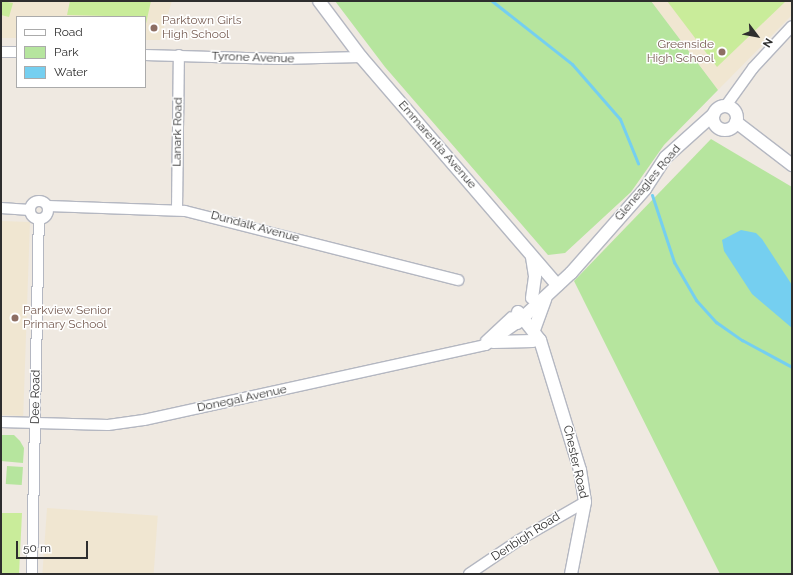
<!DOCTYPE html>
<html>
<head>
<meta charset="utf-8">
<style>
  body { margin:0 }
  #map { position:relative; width:793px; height:575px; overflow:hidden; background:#efe9e1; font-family:Raleway,sans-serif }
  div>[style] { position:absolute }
  .education>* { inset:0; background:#f0e6d1; transform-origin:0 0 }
  .green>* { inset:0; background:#b6e59e; transform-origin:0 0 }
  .pitch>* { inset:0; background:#c9ec9a }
  .water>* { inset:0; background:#75cff0 }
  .stream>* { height:3px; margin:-1.5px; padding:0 1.5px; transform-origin:1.5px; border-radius:1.5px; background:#75cff0 }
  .roads { filter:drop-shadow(1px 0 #b4b7c1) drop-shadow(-1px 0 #b4b7c1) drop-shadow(0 1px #b4b7c1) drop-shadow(0 -1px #b4b7c1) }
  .minor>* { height:10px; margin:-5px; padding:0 5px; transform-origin:5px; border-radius:5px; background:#fff }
  .minor>.ring { margin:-5px; padding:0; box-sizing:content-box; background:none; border:10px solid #fff; border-radius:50% }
  .tertiary>* { height:12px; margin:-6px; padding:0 6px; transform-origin:6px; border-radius:6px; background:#fff }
  .tertiary>.ring { margin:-6px; padding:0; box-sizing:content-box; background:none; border:12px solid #fff; border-radius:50% }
  .dots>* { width:11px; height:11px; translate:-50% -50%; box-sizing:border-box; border:2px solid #fff; border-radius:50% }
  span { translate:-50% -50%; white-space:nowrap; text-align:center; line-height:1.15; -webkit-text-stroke:3px #fff; paint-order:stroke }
  .education-label { font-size:12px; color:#785e54 }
  .left { translate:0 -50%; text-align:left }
  .right { translate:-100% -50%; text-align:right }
  .street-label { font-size:12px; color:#2e2e2e }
  .frame { position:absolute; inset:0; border:2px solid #2e2e2e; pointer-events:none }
  .legend { position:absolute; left:16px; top:16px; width:130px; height:72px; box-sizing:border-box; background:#fff; border:1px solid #ababab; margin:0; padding:5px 7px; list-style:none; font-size:12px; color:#2e2e2e }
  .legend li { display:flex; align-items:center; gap:8px; height:20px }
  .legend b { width:20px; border:1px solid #ababab }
  .north { position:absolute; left:737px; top:16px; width:40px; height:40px; -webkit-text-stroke:3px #fff; paint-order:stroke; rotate:122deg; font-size:11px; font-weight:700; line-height:16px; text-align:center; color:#2e2e2e }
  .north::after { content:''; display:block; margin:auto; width:14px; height:18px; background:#2e2e2e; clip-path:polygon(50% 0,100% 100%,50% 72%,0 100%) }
  .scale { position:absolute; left:16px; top:541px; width:72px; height:18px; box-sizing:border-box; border:2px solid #2e2e2e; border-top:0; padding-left:5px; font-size:12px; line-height:14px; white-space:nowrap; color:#2e2e2e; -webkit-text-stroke:3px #fff; paint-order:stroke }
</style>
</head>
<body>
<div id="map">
  <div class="education">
    <i style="clip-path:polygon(1px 1px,172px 1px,160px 40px,145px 40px,145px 17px,17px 17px,17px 38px,1px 38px)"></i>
    <i style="clip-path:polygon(651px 1px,792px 1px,792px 15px,718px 90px)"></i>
    <i style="left:1px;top:221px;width:29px;height:194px;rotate:2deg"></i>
    <i style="left:47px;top:508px;width:111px;height:66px;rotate:4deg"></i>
  </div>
  <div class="green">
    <i style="clip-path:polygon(335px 1px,651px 1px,718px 90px,664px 145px,631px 192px,565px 253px,548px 255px,385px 67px)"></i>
    <i style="clip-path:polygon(711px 139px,792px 187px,792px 574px,720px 574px,574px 281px)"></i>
    <i style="clip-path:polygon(1px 435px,14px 435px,20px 441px,24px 448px,23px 463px,1px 461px)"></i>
    <i style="left:7px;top:466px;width:16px;height:18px;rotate:4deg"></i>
  </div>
  <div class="pitch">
    <i style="clip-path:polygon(1px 1px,13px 3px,9px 17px,1px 15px)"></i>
    <i style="clip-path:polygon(70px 1px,151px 1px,145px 28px,145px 17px,67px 15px)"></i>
    <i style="clip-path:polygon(667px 1px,786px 1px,717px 67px)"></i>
    <i style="clip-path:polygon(1px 513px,22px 513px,19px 574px,1px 574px)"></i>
  </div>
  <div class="water">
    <i style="clip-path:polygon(741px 230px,756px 233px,762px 239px,792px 285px,792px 328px,752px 294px,724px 251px,722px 240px)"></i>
  </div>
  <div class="stream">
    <i style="left:492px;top:1px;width:102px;rotate:38.2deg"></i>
    <i style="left:572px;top:64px;width:73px;rotate:48.9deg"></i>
    <i style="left:620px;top:119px;width:48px;rotate:67.8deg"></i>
    <i style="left:652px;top:195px;width:71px;rotate:71.8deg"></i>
    <i style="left:674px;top:262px;width:44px;rotate:59.9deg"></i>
    <i style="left:696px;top:300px;width:30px;rotate:48deg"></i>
    <i style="left:716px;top:322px;width:32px;rotate:35deg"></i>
    <i style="left:742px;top:340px;width:57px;rotate:28.4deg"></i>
  </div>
  <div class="roads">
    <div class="minor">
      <i style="left:1px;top:52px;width:16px"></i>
      <i style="left:145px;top:55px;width:135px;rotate:1.7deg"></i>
      <i style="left:280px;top:59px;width:81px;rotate:-1.4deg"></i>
      <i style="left:725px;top:107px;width:48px;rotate:-54.3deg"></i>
      <i style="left:753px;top:68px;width:57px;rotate:-47.1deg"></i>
      <i class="ring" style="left:30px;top:201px;width:8px;height:8px"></i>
      <i style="left:48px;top:206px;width:137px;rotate:2.1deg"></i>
      <i style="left:185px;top:211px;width:282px;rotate:14.2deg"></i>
      <i style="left:1px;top:208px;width:29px;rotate:4deg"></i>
      <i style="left:177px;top:210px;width:155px;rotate:-89.3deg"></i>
      <i style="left:486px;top:341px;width:35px;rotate:-43deg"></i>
      <i style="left:1px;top:422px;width:107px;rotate:1.6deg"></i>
      <i style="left:108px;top:425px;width:36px;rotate:-8deg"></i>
      <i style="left:144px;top:420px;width:350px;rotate:-12.4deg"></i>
      <i style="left:486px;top:345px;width:38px;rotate:-35deg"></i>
      <i style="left:32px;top:574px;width:355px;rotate:-88.9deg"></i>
      <i style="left:469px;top:574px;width:60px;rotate:-34.2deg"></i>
      <i style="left:519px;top:540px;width:76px;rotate:-29.9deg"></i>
    </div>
    <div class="tertiary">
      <i style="left:319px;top:1px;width:70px;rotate:53.1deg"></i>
      <i style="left:361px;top:57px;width:301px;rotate:49.3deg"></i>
      <i class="ring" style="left:713px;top:106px;width:12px;height:12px"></i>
      <i style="left:736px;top:122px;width:71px;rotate:37.5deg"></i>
      <i style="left:532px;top:298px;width:22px;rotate:-82deg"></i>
      <i style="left:535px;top:276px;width:19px;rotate:-99deg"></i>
      <i style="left:518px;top:312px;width:36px;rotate:52deg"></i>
      <i style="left:540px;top:340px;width:136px;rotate:72.9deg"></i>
      <i style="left:580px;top:470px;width:32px;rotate:81deg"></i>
      <i style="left:585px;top:502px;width:73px;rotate:101deg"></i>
      <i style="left:517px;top:323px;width:74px;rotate:-42.8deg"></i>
      <i style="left:571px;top:273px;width:112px;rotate:-48.6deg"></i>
      <i style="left:645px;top:189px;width:38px;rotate:-57deg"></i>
      <i style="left:666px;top:157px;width:64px;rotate:-41.9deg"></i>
      <i style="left:534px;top:330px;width:33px;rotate:-70deg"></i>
      <i style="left:493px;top:342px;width:40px;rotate:-1.4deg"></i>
    </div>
  </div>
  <div class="dots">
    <i style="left:154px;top:28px;background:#8d6e63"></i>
    <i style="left:722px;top:52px;background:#8d6e63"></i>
    <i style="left:15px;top:318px;background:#8d6e63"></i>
  </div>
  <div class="education-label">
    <span class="left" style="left:162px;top:28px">Parktown Girls<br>High School</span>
    <span class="right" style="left:714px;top:52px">Greenside<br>High School</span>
    <span class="left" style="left:23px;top:318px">Parkview Senior<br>Primary School</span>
  </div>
  <div class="street-label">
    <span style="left:253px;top:58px;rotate:2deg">Tyrone Avenue</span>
    <span style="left:178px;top:132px;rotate:-89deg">Lanark Road</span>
    <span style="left:437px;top:145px;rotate:49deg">Emmarentia Avenue</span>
    <span style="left:648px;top:183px;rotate:-50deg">Gleneagles Road</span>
    <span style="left:255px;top:227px;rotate:15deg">Dundalk Avenue</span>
    <span style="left:36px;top:397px;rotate:-89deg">Dee Road</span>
    <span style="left:242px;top:399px;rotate:-12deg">Donegal Avenue</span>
    <span style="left:575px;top:462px;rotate:77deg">Chester Road</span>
    <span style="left:526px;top:537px;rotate:-33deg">Denbigh Road</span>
  </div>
  <div class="frame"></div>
  <ul class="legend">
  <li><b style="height:5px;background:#fff"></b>Road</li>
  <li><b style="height:11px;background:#b6e59e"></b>Park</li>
  <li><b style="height:11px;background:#75cff0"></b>Water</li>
  </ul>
  <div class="north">N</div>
  <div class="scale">50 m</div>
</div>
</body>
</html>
